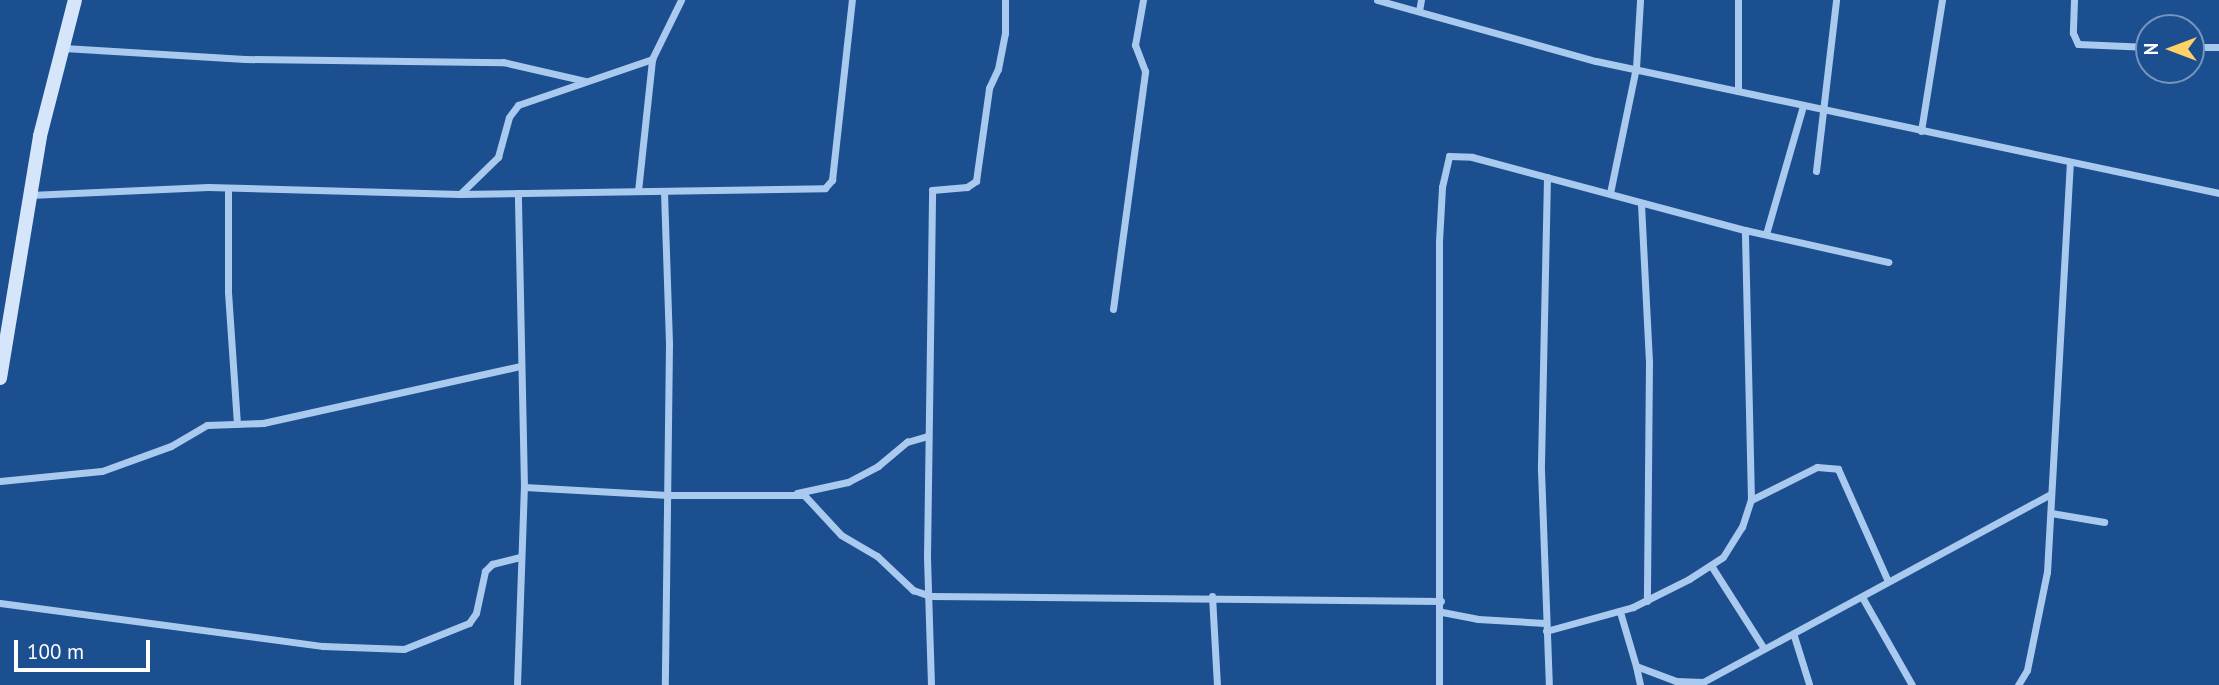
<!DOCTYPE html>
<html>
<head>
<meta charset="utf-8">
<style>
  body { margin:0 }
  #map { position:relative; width:2219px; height:685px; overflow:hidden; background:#1b4f8f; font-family:"PT Sans",sans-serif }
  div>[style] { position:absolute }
  .street>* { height:7px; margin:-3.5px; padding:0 3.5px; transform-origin:3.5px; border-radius:3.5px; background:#a9c9ee }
  .secondary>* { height:14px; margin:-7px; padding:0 7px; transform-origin:7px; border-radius:7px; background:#d6e6fa }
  span { translate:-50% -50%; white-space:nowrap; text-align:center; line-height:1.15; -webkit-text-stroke:6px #1b4f8f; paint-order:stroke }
  .north { position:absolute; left:2135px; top:14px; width:70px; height:70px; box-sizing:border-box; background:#1b4f8f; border:2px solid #7695bc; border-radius:50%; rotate:270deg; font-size:19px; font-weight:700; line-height:28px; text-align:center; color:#fff }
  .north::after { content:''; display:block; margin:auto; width:24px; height:32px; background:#ffd166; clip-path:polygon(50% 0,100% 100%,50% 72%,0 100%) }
  .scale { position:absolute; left:14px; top:640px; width:136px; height:32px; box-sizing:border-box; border:4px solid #fff; border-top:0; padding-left:9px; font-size:21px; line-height:24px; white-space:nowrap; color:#fff; -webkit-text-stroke:5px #1b4f8f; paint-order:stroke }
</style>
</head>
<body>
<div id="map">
  <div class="street">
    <i style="left:1377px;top:0;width:227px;rotate:15.6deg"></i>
    <i style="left:1596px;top:61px;width:637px;rotate:11.96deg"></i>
    <i style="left:1738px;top:0;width:91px;rotate:90deg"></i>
    <i style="left:2074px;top:0;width:33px;rotate:92deg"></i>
    <i style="left:2073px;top:33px;width:12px;rotate:66deg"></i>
    <i style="left:2078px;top:44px;width:71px;rotate:2.4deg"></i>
    <i style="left:1419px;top:11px;width:11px;rotate:-80deg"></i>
    <i style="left:2191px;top:47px;width:28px"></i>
    <i style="left:64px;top:48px;width:181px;rotate:3.5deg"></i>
    <i style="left:245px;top:59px;width:258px;rotate:0.7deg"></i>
    <i style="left:503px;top:62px;width:84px;rotate:13deg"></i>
    <i style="left:1921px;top:131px;width:133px;rotate:-80.9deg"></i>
    <i style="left:1816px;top:171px;width:172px;rotate:-83.3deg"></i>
    <i style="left:1547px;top:177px;width:293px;rotate:91.2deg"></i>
    <i style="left:1541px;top:470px;width:215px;rotate:87.9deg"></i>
    <i style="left:228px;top:188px;width:104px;rotate:90deg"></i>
    <i style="left:228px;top:292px;width:132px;rotate:86.1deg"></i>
    <i style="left:638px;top:191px;width:133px;rotate:-83.9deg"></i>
    <i style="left:652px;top:59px;width:66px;rotate:-63.8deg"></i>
    <i style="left:664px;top:192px;width:152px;rotate:88.1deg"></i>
    <i style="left:669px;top:344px;width:341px;rotate:90.7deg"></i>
    <i style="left:461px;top:193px;width:52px;rotate:-44.2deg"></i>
    <i style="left:498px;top:157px;width:41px;rotate:-74.6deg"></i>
    <i style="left:509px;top:117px;width:15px;rotate:-53deg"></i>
    <i style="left:518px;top:105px;width:142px;rotate:-18.9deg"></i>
    <i style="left:1610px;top:193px;width:128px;rotate:-78.3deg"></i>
    <i style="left:1636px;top:68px;width:68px;rotate:-86.6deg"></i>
    <i style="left:30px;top:195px;width:178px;rotate:-2.6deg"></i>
    <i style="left:208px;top:187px;width:252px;rotate:1.6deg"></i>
    <i style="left:460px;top:194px;width:365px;rotate:-0.9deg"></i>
    <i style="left:825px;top:188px;width:11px;rotate:-49deg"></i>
    <i style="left:832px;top:180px;width:181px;rotate:-83.7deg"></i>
    <i style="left:1641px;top:204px;width:157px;rotate:87.1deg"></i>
    <i style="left:1649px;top:361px;width:240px;rotate:90.5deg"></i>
    <i style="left:1766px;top:234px;width:133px;rotate:-73.9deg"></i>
    <i style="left:1113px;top:309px;width:240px;rotate:-82.3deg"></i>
    <i style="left:1145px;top:71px;width:28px;rotate:-111deg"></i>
    <i style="left:1135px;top:45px;width:46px;rotate:-79.9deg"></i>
    <i style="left:0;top:481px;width:102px;rotate:-5.6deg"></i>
    <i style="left:102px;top:471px;width:73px;rotate:-19.9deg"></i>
    <i style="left:171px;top:446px;width:42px;rotate:-30.3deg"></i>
    <i style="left:207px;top:425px;width:56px;rotate:-2deg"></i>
    <i style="left:263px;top:423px;width:264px;rotate:-12.5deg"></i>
    <i style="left:524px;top:487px;width:144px;rotate:3.2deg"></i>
    <i style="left:668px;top:495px;width:136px"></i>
    <i style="left:804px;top:495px;width:54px;rotate:47.2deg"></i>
    <i style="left:841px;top:535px;width:42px;rotate:30.3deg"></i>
    <i style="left:877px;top:556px;width:50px;rotate:43.4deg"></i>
    <i style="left:913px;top:590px;width:18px;rotate:19deg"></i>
    <i style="left:930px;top:596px;width:511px;rotate:0.56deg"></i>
    <i style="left:797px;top:493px;width:52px;rotate:-12.2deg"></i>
    <i style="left:848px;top:482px;width:34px;rotate:-28deg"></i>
    <i style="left:878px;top:466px;width:38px;rotate:-40deg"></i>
    <i style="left:907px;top:442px;width:22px;rotate:-16deg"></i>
    <i style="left:1751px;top:500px;width:74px;rotate:-26.6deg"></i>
    <i style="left:1817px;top:467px;width:21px;rotate:5deg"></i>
    <i style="left:1838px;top:469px;width:120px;rotate:66deg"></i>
    <i style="left:2051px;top:513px;width:54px;rotate:9.6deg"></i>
    <i style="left:1712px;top:567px;width:95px;rotate:57.5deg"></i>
    <i style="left:1212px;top:596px;width:89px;rotate:86.8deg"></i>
    <i style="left:1862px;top:597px;width:101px;rotate:60.4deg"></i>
    <i style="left:0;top:603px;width:326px;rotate:7.6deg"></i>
    <i style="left:323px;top:646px;width:81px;rotate:2.1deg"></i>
    <i style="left:404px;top:649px;width:70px;rotate:-21.8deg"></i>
    <i style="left:469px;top:623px;width:12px;rotate:-55deg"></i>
    <i style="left:476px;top:613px;width:43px;rotate:-77.9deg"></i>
    <i style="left:485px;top:571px;width:10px;rotate:-45deg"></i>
    <i style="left:492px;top:564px;width:29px;rotate:-14deg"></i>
    <i style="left:1442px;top:612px;width:37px;rotate:11deg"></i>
    <i style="left:1478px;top:619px;width:67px;rotate:3.4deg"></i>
    <i style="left:1620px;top:612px;width:56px;rotate:73.5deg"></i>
    <i style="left:1636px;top:666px;width:43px;rotate:20.6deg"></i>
    <i style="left:1676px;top:681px;width:27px;rotate:2deg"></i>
    <i style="left:1703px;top:682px;width:395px;rotate:-28.4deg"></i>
    <i style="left:1546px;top:631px;width:90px;rotate:-15.4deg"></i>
    <i style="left:1633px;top:607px;width:63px;rotate:-26.6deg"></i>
    <i style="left:1689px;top:579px;width:40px;rotate:-32.9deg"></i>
    <i style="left:1723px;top:557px;width:36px;rotate:-58deg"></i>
    <i style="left:1742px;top:527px;width:28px;rotate:-72deg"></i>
    <i style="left:1751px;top:500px;width:270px;rotate:-91.3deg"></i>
    <i style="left:1794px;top:636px;width:50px;rotate:72.6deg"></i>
    <i style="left:1636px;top:666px;width:19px;rotate:78deg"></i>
    <i style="left:517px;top:685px;width:198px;rotate:-88deg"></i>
    <i style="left:524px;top:487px;width:294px;rotate:-91.2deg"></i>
    <i style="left:931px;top:685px;width:128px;rotate:-91.8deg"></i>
    <i style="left:927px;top:557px;width:367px;rotate:-89.2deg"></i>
    <i style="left:932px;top:190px;width:35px;rotate:-5deg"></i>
    <i style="left:967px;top:187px;width:11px;rotate:-34deg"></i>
    <i style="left:976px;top:181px;width:94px;rotate:-82deg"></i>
    <i style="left:989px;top:88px;width:21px;rotate:-65deg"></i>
    <i style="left:998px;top:69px;width:37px;rotate:-79deg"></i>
    <i style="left:1005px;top:33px;width:33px;rotate:-90deg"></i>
    <i style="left:1439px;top:685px;width:444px;rotate:-90deg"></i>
    <i style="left:1439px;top:241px;width:54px;rotate:-86.8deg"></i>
    <i style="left:1442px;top:187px;width:32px;rotate:-77deg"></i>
    <i style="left:1449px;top:156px;width:23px;rotate:2deg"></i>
    <i style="left:1472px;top:157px;width:283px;rotate:15deg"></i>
    <i style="left:1745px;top:230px;width:147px;rotate:12.6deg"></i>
    <i style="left:2018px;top:685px;width:17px;rotate:-59deg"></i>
    <i style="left:2027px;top:670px;width:100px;rotate:-78.5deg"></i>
    <i style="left:2047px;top:572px;width:410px;rotate:-86.8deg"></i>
  </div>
  <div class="secondary">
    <i style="left:0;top:378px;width:245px;rotate:-80.6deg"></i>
    <i style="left:40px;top:136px;width:140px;rotate:-75.6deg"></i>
  </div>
  <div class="north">N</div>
  <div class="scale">100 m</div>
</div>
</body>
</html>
